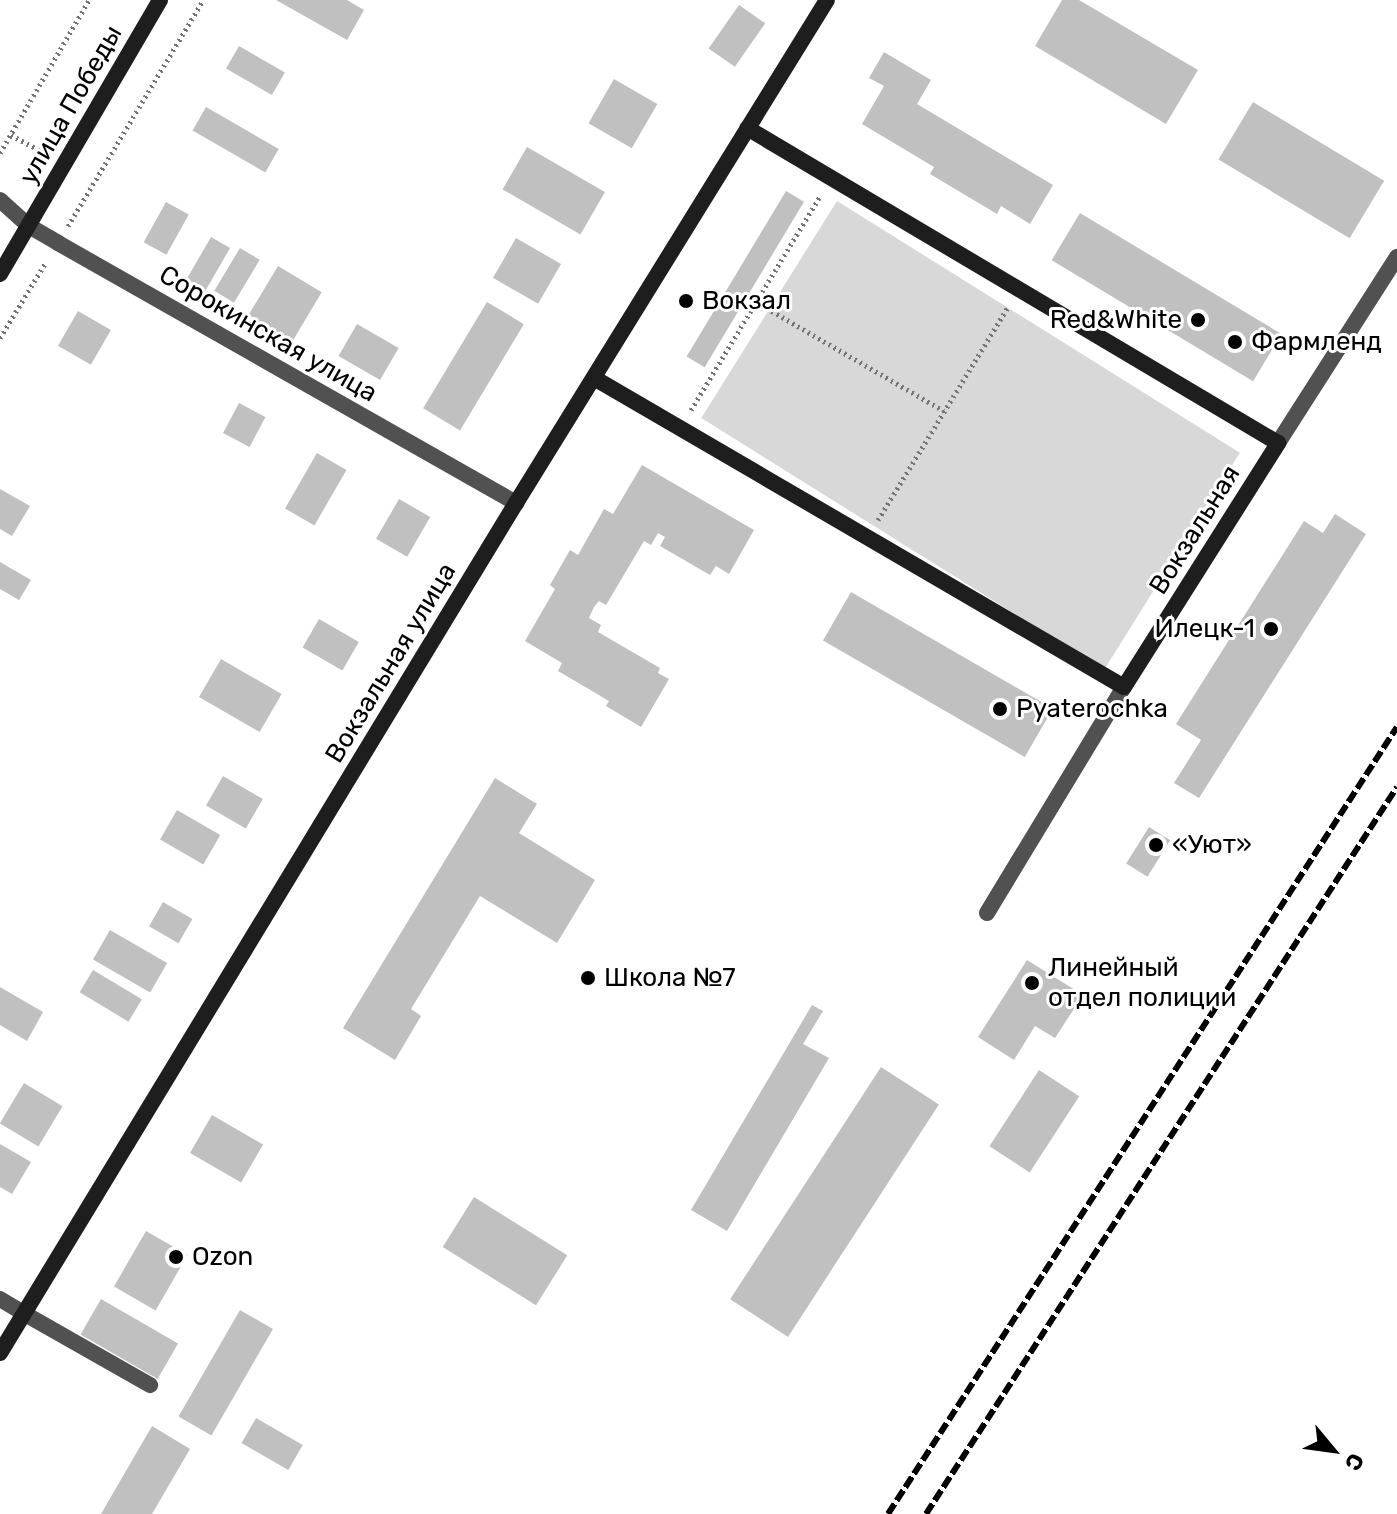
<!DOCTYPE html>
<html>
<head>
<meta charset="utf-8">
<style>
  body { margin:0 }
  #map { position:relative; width:1397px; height:1514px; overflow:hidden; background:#fff; font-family:Rubik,sans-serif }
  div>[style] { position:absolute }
  .green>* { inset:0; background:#d8d8d8; transform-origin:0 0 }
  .building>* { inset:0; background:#c0c0c0; transform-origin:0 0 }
  .path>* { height:5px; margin-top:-2.5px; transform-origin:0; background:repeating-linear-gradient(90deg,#737373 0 2px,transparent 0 6px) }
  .lane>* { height:16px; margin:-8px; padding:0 8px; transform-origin:8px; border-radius:8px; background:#515151 }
  .street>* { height:16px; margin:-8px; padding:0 8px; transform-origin:8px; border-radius:8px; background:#515151 }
  .secondary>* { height:16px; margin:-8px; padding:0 8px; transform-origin:8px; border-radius:8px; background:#1e1e1e }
  .rail>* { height:6px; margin-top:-3px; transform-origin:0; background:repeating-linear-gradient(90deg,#000 0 12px,transparent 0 16px) }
  .dots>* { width:22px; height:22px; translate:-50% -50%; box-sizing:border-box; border:4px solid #fff; border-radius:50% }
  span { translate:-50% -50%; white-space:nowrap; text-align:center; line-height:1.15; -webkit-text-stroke:6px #fff; paint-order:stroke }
  .street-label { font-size:26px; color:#000 }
  .poi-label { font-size:26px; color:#000 }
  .left { translate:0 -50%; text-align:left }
  .right { translate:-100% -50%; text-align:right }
  .north { position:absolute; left:1293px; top:1410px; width:80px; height:80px; -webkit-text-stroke:6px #fff; paint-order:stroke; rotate:119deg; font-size:22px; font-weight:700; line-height:32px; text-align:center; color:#000 }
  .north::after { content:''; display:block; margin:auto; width:28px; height:36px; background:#000; clip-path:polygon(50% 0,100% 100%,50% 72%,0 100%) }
</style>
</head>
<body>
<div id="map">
  <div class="green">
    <i style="left:837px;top:201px;width:475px;height:256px;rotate:32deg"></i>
  </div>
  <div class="building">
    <i style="clip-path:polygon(276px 0,347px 0,364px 10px,347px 40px)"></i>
    <i style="clip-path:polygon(1062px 0,1079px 0,1198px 70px,1166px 124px,1035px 46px)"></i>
    <i style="left:739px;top:5px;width:32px;height:53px;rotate:35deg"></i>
    <i style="left:239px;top:46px;width:53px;height:26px;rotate:30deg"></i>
    <i style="clip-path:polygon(884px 52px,931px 80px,917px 104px,1053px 185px,1030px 224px,1001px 206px,997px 214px,930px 174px,934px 167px,862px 124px,884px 86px,869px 78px)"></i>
    <i style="left:614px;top:79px;width:50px;height:51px;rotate:30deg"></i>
    <i style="left:1253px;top:102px;width:153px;height:67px;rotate:31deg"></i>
    <i style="left:206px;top:107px;width:84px;height:27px;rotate:30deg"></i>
    <i style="left:527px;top:147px;width:90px;height:49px;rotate:30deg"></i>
    <i style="left:786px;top:191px;width:21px;height:193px;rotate:31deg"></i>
    <i style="left:166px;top:202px;width:26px;height:46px;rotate:29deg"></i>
    <i style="left:1080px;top:213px;width:235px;height:55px;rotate:31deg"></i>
    <i style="left:211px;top:237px;width:22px;height:49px;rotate:30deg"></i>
    <i style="left:516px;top:238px;width:52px;height:46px;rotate:30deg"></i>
    <i style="left:240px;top:248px;width:23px;height:50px;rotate:31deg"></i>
    <i style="left:278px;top:266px;width:51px;height:57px;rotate:31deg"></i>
    <i style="left:487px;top:302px;width:43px;height:124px;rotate:31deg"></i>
    <i style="left:78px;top:311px;width:38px;height:40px;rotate:30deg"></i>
    <i style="left:357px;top:324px;width:48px;height:37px;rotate:30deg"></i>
    <i style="left:239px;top:403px;width:30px;height:34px;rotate:28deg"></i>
    <i style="left:317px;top:453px;width:34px;height:64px;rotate:30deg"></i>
    <i style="clip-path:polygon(642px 465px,754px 530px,729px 574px,716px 566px,710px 575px,660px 546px,665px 537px,658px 533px,651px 545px,644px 541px,606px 605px,599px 601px,594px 607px,589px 618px,601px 625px,598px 632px,660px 668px,658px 673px,669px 679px,641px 727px,606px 706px,609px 701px,558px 671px,562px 663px,525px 641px,555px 589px,550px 585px,570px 550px,578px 555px,604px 509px,613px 514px)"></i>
    <i style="clip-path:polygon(0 489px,30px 506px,12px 536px,0 529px)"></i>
    <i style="left:399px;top:499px;width:36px;height:46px;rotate:30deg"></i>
    <i style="clip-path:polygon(1335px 514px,1366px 534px,1199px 798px,1174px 783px,1201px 740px,1176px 724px,1304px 521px,1323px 533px)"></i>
    <i style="clip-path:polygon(0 562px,31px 580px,19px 600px,0 589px)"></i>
    <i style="left:851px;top:592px;width:233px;height:56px;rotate:30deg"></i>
    <i style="left:319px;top:619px;width:46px;height:33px;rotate:30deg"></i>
    <i style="left:221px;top:659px;width:70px;height:44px;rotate:30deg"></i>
    <i style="left:223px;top:776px;width:46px;height:34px;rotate:30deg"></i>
    <i style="clip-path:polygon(495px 778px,537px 804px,519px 833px,595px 880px,557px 943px,480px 896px,411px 1009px,421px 1016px,395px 1060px,343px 1028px)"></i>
    <i style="left:177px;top:810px;width:50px;height:34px;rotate:30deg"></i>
    <i style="left:1149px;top:827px;width:25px;height:43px;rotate:32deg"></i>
    <i style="left:163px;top:902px;width:34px;height:28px;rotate:30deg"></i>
    <i style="left:110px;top:930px;width:66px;height:34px;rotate:30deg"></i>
    <i style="clip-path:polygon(1027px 960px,1083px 995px,1055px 1038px,1035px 1026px,1014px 1060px,978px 1037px)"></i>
    <i style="left:93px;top:970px;width:57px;height:26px;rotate:31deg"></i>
    <i style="clip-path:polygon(0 987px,43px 1012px,27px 1041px,0 1025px)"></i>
    <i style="clip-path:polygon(812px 1005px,823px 1011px,803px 1044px,829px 1058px,727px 1231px,691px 1210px)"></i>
    <i style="left:881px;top:1067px;width:69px;height:277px;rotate:33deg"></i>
    <i style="left:1039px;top:1070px;width:48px;height:91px;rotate:33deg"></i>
    <i style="left:24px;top:1083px;width:45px;height:47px;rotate:31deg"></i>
    <i style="left:212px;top:1115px;width:59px;height:44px;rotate:30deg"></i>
    <i style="clip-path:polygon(0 1144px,31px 1162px,12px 1194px,0 1187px)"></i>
    <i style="left:474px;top:1197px;width:110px;height:59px;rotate:32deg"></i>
    <i style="left:146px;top:1231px;width:48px;height:64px;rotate:30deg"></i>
    <i style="left:101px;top:1299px;width:89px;height:41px;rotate:30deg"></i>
    <i style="left:240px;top:1310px;width:38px;height:123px;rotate:30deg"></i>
    <i style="left:256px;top:1418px;width:54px;height:29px;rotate:30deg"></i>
    <i style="clip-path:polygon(152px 1426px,190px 1449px,152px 1514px,101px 1514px)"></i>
  </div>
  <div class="path">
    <i style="left:11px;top:135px;width:38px;rotate:28deg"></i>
    <i style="left:0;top:153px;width:177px;rotate:-59.8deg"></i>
    <i style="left:68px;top:226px;width:263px;rotate:-59.1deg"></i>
    <i style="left:756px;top:302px;width:217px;rotate:30.1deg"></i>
    <i style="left:0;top:338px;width:89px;rotate:-58.8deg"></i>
    <i style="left:691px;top:410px;width:250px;rotate:-58.9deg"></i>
    <i style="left:878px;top:520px;width:250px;rotate:-58.6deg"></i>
  </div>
  <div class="lane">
    <i style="left:1278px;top:443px;width:221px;rotate:-57.4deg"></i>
    <i style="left:987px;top:913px;width:264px;rotate:-58.8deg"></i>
    <i style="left:25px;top:1314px;width:144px;rotate:29.6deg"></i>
  </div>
  <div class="street">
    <i style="left:0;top:200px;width:39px;rotate:42deg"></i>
    <i style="left:29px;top:226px;width:34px;rotate:30deg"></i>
    <i style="left:58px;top:243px;width:527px;rotate:29.58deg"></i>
    <i style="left:0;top:1299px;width:29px;rotate:31deg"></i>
  </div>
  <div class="secondary">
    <i style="left:0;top:274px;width:317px;rotate:-59.7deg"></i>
    <i style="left:594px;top:378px;width:613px;rotate:30.24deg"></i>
    <i style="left:1124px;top:687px;width:289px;rotate:-57.7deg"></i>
    <i style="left:1278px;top:443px;width:617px;rotate:-149.32deg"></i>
    <i style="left:0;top:1353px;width:994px;rotate:-58.74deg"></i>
    <i style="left:516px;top:503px;width:591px;rotate:-58.27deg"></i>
  </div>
  <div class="rail">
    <i style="left:888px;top:1514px;width:937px;rotate:-57.11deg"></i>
    <i style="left:926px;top:1514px;width:866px;rotate:-57.06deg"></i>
  </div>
  <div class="dots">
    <i style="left:686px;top:301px;background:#000"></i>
    <i style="left:1198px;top:320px;background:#000"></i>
    <i style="left:1235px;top:342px;background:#000"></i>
    <i style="left:1271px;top:629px;background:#000"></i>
    <i style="left:1000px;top:709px;background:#000"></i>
    <i style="left:1156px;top:845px;background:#000"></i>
    <i style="left:588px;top:978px;background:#000"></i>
    <i style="left:1032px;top:983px;background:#000"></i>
    <i style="left:176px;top:1257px;background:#000"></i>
  </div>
  <div class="street-label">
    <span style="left:71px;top:105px;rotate:-60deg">улица Победы</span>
    <span style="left:268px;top:334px;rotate:30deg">Сорокинская улица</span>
    <span style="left:1195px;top:530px;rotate:-58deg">Вокзальная</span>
    <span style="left:391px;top:663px;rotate:-59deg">Вокзальная улица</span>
  </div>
  <div class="poi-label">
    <span class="left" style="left:702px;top:301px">Вокзал</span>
    <span class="right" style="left:1182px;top:320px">Red&amp;White</span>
    <span class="left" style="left:1251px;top:342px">Фармленд</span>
    <span class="right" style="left:1255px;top:629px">Илецк-1</span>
    <span class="left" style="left:1016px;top:709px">Pyaterochka</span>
    <span class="left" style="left:1172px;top:845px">«Уют»</span>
    <span class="left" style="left:1048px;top:983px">Линейный<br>отдел полиции</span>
    <span class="left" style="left:604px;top:978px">Школа №7</span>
    <span class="left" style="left:192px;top:1257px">Ozon</span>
  </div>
  <div class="north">С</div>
</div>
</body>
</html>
